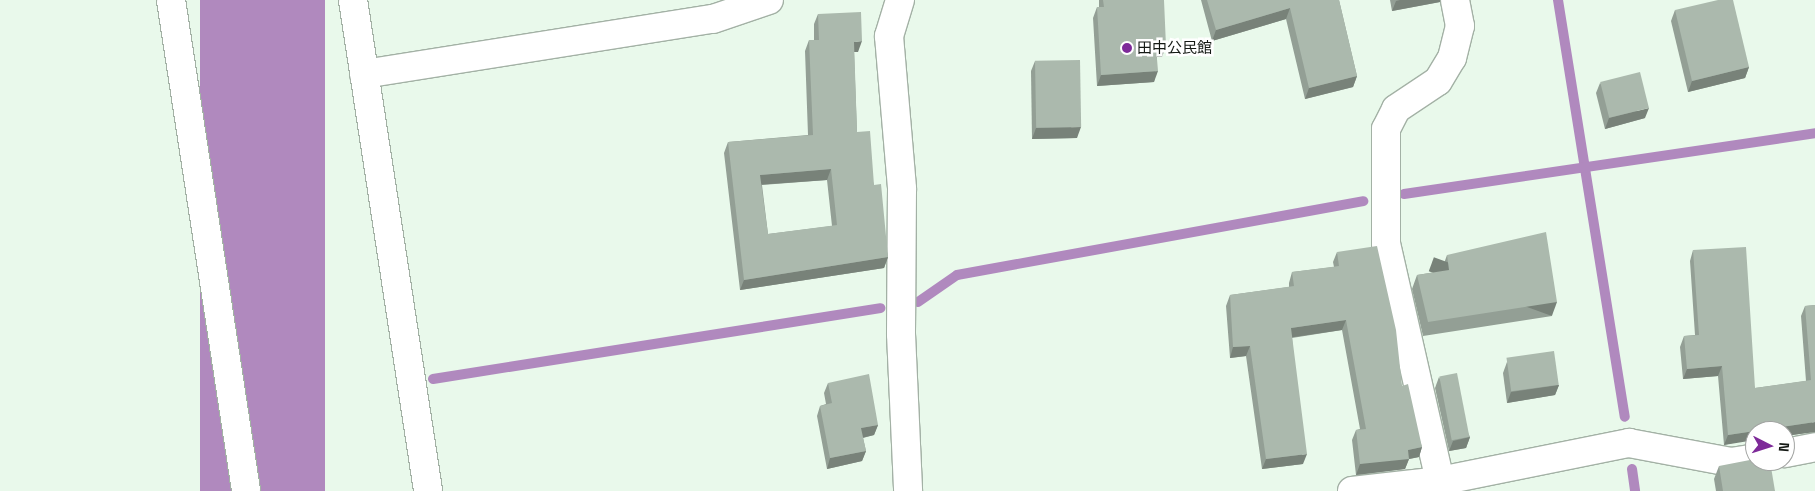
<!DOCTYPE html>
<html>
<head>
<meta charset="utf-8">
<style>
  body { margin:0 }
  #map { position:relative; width:1815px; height:491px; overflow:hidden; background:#e9f9eb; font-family:"Space Grotesk","Noto Sans JP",sans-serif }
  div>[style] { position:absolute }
  .water>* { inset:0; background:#b089be; transform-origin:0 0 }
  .stream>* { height:10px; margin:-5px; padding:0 5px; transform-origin:5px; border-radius:5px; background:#b089be }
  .roads { filter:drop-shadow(1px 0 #a3b1a5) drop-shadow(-1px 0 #a3b1a5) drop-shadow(0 1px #a3b1a5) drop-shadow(0 -1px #a3b1a5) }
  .street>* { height:28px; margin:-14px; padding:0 14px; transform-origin:14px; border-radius:14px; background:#fff }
  .wall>* { inset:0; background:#939f95 }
  .shaded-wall>* { inset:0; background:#788279; transform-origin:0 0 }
  .building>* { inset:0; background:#abb9ad; transform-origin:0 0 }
  .dots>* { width:14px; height:14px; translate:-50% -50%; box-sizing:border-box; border:2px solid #fff; border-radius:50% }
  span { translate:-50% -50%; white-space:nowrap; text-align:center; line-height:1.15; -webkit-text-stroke:5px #fff; paint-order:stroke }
  .poi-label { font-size:15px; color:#151a15 }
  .left { translate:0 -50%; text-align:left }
  .north { position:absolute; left:1745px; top:421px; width:50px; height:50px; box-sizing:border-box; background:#fff; border:1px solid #a1a3a1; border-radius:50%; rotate:95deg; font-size:14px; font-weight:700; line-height:20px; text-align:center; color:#151a15 }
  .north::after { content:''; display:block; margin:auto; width:18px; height:22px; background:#7e2a99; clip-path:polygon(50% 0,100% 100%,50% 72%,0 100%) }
</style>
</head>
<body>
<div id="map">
  <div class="water">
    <i style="left:200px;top:0;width:125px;height:497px"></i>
  </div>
  <div class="stream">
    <i style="left:1558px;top:0;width:422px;rotate:80.9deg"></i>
    <i style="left:1404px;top:194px;width:416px;rotate:-8.4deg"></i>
    <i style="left:918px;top:302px;width:47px;rotate:-34.7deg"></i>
    <i style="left:957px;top:275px;width:413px;rotate:-10.3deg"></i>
    <i style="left:433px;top:379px;width:453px;rotate:-9deg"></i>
    <i style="left:1632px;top:469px;width:22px;rotate:82deg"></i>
  </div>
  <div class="roads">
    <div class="street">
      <i style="left:171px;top:0;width:497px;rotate:81.3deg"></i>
      <i style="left:353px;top:0;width:497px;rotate:81.3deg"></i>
      <i style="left:900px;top:0;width:38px;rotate:107deg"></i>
      <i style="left:889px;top:36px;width:154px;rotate:85.1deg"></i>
      <i style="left:902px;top:189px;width:145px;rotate:90.4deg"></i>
      <i style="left:901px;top:334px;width:157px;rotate:87.4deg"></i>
      <i style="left:364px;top:74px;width:353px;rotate:-9deg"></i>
      <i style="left:713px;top:19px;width:59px;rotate:-18.7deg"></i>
      <i style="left:1785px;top:453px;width:31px;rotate:-11deg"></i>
      <i style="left:1440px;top:481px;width:243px;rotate:-102.8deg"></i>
      <i style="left:1386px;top:244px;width:115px;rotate:-90deg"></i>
      <i style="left:1386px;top:129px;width:22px;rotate:-63deg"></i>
      <i style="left:1396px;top:109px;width:50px;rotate:-33.7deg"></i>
      <i style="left:1438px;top:81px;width:27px;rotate:-59deg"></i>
      <i style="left:1452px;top:58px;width:33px;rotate:-76deg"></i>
      <i style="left:1460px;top:26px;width:26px;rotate:-101deg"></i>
      <i style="left:1352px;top:491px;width:89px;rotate:-6.5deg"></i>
      <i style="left:1440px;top:481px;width:193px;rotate:-11.4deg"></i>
      <i style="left:1629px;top:443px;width:104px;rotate:10.6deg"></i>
      <i style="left:1731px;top:462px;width:24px;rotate:-9deg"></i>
    </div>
  </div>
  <div class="wall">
    <i style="clip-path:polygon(1099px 0,1164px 0,1162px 57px,1157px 57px,1154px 82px,1097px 86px,1093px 18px,1097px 7px,1099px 7px)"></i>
    <i style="clip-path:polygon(1201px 0,1339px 0,1357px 76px,1353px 87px,1305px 99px,1286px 19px,1212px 41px)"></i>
    <i style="clip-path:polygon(1390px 0,1440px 0,1440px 2px,1392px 11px)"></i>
    <i style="clip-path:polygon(1675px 10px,1749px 67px,1745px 78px,1688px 92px,1671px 21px)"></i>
    <i style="clip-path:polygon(evenodd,818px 14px,858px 52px,854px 52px,857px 132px,874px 185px,888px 257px,884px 268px,740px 290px,724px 153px,728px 142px,808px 135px,805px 51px,809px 40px,814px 40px,814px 24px,818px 14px,827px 180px,832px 226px,768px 234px,762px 185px,827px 180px)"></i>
    <i style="clip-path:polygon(1035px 61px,1077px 138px,1032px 139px,1031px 71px)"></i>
    <i style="clip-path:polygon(1600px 83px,1645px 118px,1605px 129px,1596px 93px)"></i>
    <i style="clip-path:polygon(1693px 250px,1755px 388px,1806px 381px,1801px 316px,1805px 306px,1815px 305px,1812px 432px,1785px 436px,1785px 431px,1724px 445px,1718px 376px,1683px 379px,1680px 347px,1684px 336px,1695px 335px,1690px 261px)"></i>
    <i style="clip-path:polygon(1337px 252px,1402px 386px,1422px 447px,1419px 457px,1409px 459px,1405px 469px,1356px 475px,1352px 440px,1356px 430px,1360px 429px,1342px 330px,1292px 338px,1303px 464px,1262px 469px,1246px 356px,1230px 358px,1226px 306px,1230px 295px,1289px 287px,1289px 283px,1292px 272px,1334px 267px,1333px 262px)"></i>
    <i style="clip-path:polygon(1447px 255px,1552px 316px,1423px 336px,1412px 289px,1417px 275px,1442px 271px,1442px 269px)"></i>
    <i style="clip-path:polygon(1507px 362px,1559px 385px,1555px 395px,1507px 403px,1503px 373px)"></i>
    <i style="clip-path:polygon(1439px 377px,1470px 437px,1466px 448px,1449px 451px,1435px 388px)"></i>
    <i style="clip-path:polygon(828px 383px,878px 425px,874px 435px,863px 438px,866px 451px,862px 461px,827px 469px,817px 416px,820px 406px,826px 404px,824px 393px)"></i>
    <i style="clip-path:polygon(1719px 466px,1775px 491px,1716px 491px,1714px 479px)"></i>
  </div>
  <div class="shaded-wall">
    <i style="clip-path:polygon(1400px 0,1440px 0,1440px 2px,1392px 11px,1396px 1px)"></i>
    <i style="clip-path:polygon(1290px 8px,1286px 19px,1212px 41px,1216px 30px)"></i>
    <i style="clip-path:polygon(862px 41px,858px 52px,850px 52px,854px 42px)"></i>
    <i style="clip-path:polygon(1166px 46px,1162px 57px,1152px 57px,1156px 47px)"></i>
    <i style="clip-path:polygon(1749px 67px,1745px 78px,1688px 92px,1692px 81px)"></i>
    <i style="clip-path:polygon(1158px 71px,1154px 82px,1097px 86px,1101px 75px)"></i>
    <i style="clip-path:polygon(1357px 76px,1353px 87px,1305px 99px,1309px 88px)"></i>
    <i style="clip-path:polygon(1649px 108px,1645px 118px,1605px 129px,1609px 118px)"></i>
    <i style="clip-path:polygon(1081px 127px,1077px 138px,1032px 139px,1036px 128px)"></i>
    <i style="clip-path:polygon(831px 169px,827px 180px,756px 185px,760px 175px)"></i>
    <i style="clip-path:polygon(888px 257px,884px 268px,740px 290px,744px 280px)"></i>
    <i style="left:1557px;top:302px;width:15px;height:131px;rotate:110deg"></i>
    <i style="clip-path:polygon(1346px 320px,1342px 330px,1287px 338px,1291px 328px)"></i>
    <i style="clip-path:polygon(1250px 346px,1246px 356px,1230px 358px,1233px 347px)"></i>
    <i style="clip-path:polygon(1722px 366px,1718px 376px,1683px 379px,1687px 369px)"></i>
    <i style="clip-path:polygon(1559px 385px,1555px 395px,1507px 403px,1511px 392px)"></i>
    <i style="clip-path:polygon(1815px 422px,1815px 432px,1785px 436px,1785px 431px,1755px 431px,1755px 440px,1724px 445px,1728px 435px)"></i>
    <i style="clip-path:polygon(878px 425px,874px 435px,857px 439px,861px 428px)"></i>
    <i style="clip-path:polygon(1470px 437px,1466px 448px,1449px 451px,1453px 441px)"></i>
    <i style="clip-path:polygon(1422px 447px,1419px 457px,1409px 459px,1405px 469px,1356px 475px,1360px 464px,1408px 450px)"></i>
    <i style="clip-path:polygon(866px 451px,862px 461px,827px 469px,830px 458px)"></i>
    <i style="clip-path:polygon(1307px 454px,1303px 464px,1262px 469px,1266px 459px)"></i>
  </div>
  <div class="building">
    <i style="clip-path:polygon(1103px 0,1164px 0,1166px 46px,1156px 47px,1158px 71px,1101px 75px,1097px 7px,1104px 7px)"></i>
    <i style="clip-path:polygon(1207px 0,1339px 0,1357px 76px,1309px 88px,1290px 8px,1216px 30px)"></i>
    <i style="clip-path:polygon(1718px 0,1733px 0,1749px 67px,1692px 81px,1675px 10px)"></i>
    <i style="clip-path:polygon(evenodd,861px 12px,862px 41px,854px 42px,857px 132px,870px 131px,874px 185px,881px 184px,888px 257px,744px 280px,728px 142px,813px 135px,809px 40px,819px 40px,818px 14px,861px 12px,831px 169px,837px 225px,768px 234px,760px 175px,831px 169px)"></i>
    <i style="left:1080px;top:60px;width:67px;height:45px;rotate:89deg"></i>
    <i style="left:1640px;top:72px;width:37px;height:41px;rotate:76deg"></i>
    <i style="clip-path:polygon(1546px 232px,1557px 302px,1428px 322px,1417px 275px,1449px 270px,1447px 255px)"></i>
    <i style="clip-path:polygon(1377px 246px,1396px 330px,1402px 386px,1408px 384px,1422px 447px,1408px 450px,1409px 459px,1360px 464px,1356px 430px,1366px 429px,1346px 320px,1291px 328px,1307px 454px,1266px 459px,1250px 346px,1233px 347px,1230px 295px,1294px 286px,1292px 272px,1339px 266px,1337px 252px)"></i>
    <i style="clip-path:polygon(1746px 247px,1755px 388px,1811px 380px,1805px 306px,1815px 305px,1815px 422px,1728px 435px,1722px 366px,1687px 369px,1684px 336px,1699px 335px,1693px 250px)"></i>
    <i style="left:1554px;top:351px;width:34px;height:48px;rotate:82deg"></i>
    <i style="left:1457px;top:373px;width:65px;height:18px;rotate:79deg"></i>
    <i style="clip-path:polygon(869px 374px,878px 425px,861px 428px,866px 451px,830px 458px,820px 406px,832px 403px,828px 383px)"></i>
    <i style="clip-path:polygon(1755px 459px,1755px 461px,1770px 461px,1775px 491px,1723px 491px,1719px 466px)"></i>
  </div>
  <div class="dots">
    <i style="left:1127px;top:48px;background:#7e2a99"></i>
  </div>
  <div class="poi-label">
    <span class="left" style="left:1137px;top:48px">田中公民館</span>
  </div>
  <div class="north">N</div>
</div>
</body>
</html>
